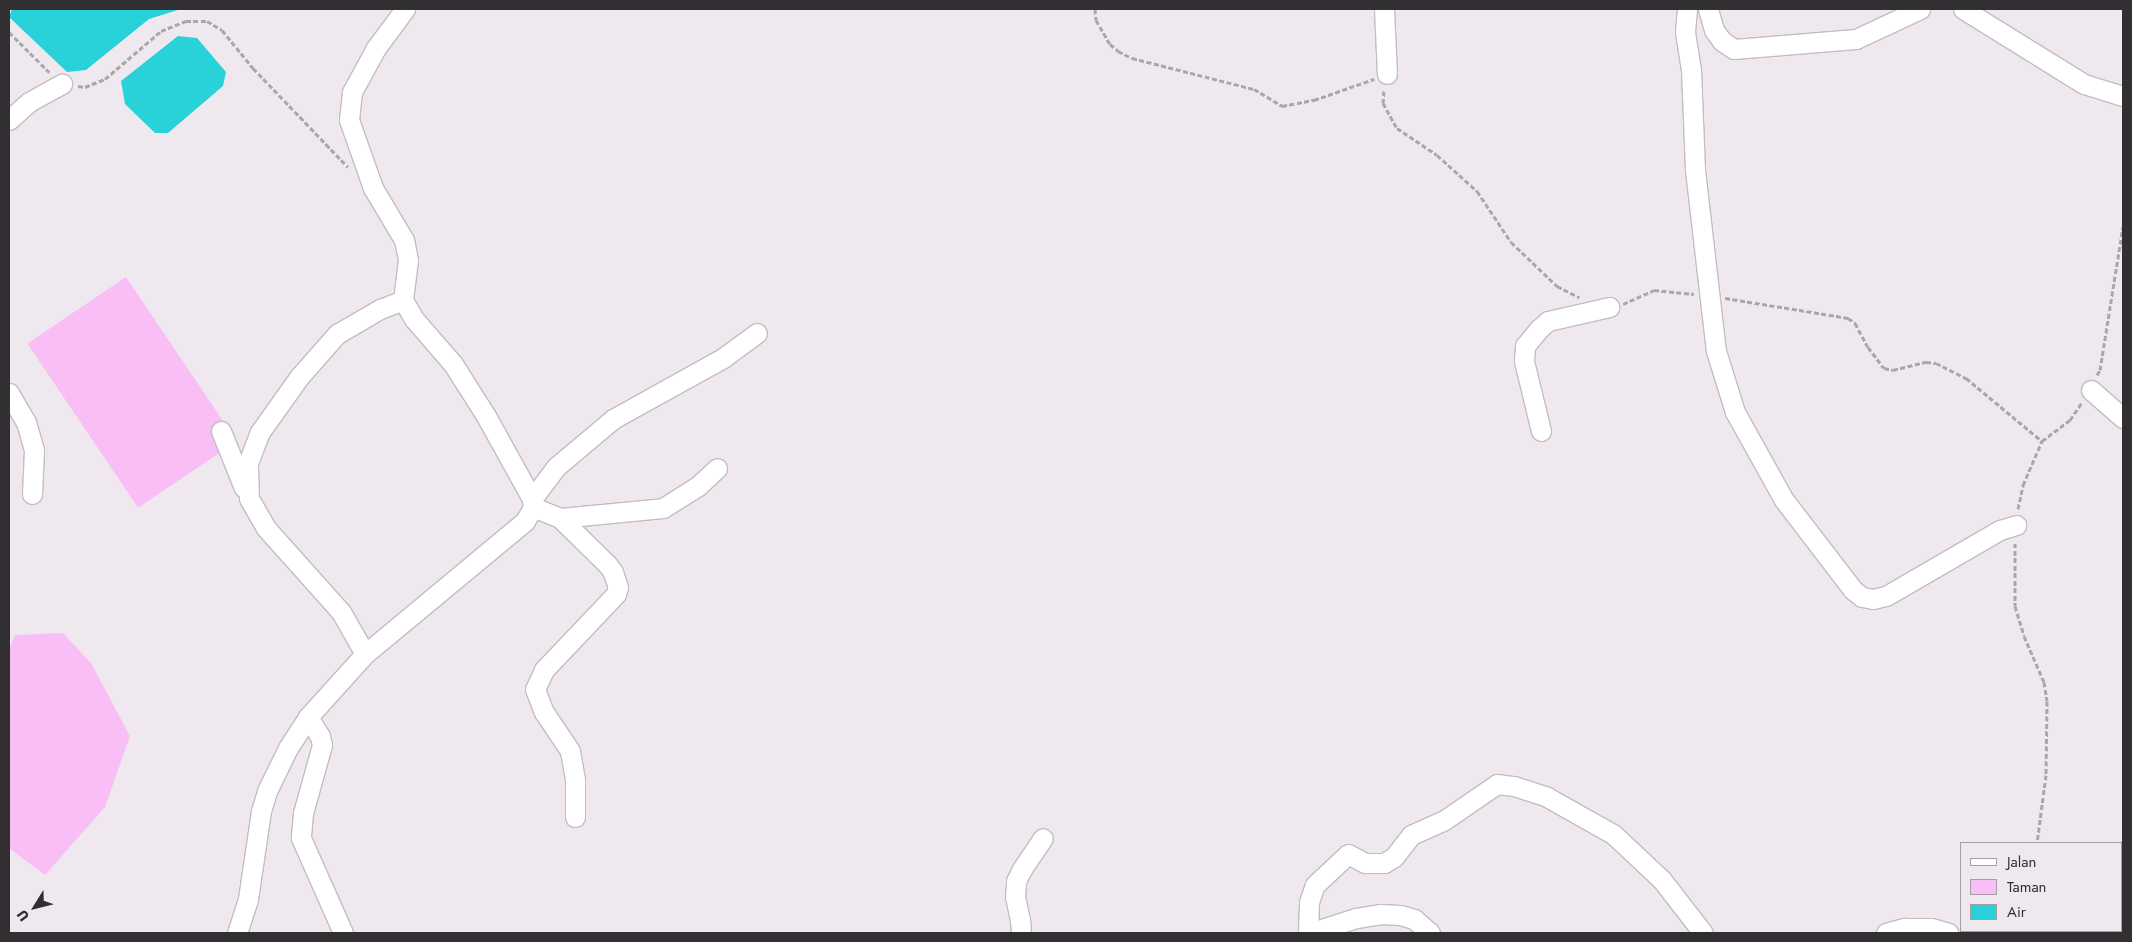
<!DOCTYPE html>
<html>
<head>
<meta charset="utf-8">
<style>
  body { margin:0 }
  #map { position:relative; width:2132px; height:942px; overflow:hidden; background:#efe9ef; font-family:Jost,sans-serif }
  div>[style] { position:absolute }
  .green>* { inset:0; background:#fabef6; transform-origin:0 0 }
  .water>* { inset:0; background:#29d1d9 }
  .path>* { height:3px; margin-top:-1.5px; transform-origin:0; background:repeating-linear-gradient(90deg,#aaa6aa 0 5px,transparent 0 7.5px) }
  .roads { filter:drop-shadow(1px 0 #c3bdc2) drop-shadow(-1px 0 #c3bdc2) drop-shadow(0 1px #c3bdc2) drop-shadow(0 -1px #c3bdc2) }
  .minor>* { height:19px; margin:-9.5px; padding:0 9.5px; transform-origin:9.5px; border-radius:9.5px; background:#fff }
  span { translate:-50% -50%; white-space:nowrap; text-align:center; line-height:1.15; -webkit-text-stroke:4px #efe9ef; paint-order:stroke }
  .frame { position:absolute; inset:0; border:10px solid #312f31; pointer-events:none }
  .legend { position:absolute; left:1960px; top:842px; width:162px; height:90px; box-sizing:border-box; background:#efe9ef; border:1px solid #a39fa3; margin:0; padding:6px 9px; list-style:none; font-size:15px; color:#312f31 }
  .legend li { display:flex; align-items:center; gap:10px; height:25px }
  .legend b { width:25px; border:1px solid #a39fa3 }
  .north { position:absolute; left:10px; top:882px; width:50px; height:50px; -webkit-text-stroke:4px #efe9ef; paint-order:stroke; rotate:234deg; font-size:14px; font-weight:700; line-height:20px; text-align:center; color:#312f31 }
  .north::after { content:''; display:block; margin:auto; width:18px; height:22px; background:#312f31; clip-path:polygon(50% 0,100% 100%,50% 72%,0 100%) }
</style>
</head>
<body>
<div id="map">
  <div class="green">
    <i style="left:126px;top:277px;width:198px;height:119px;rotate:56deg"></i>
    <i style="clip-path:polygon(63px 633px,91px 663px,130px 736px,105px 807px,45px 875px,9px 848px,9px 649px,15px 635px)"></i>
  </div>
  <div class="water">
    <i style="clip-path:polygon(12px 9px,181px 9px,149px 19px,86px 70px,67px 72px,9px 17px)"></i>
    <i style="clip-path:polygon(178px 36px,197px 38px,226px 72px,223px 86px,168px 133px,155px 133px,125px 104px,121px 81px)"></i>
  </div>
  <div class="path">
    <i style="left:1095px;top:9px;width:11px;rotate:85deg"></i>
    <i style="left:1096px;top:20px;width:28px;rotate:60deg"></i>
    <i style="left:1110px;top:44px;width:11px;rotate:41deg"></i>
    <i style="left:1118px;top:51px;width:16px;rotate:27deg"></i>
    <i style="left:1132px;top:58px;width:126px;rotate:14.3deg"></i>
    <i style="left:1254px;top:89px;width:33px;rotate:31deg"></i>
    <i style="left:1282px;top:106px;width:33px;rotate:-11deg"></i>
    <i style="left:1314px;top:100px;width:64px;rotate:-19.3deg"></i>
    <i style="left:9px;top:32px;width:57px;rotate:45deg"></i>
    <i style="left:78px;top:86px;width:7px;rotate:8deg"></i>
    <i style="left:85px;top:87px;width:22px;rotate:-22deg"></i>
    <i style="left:105px;top:79px;width:74px;rotate:-40.6deg"></i>
    <i style="left:161px;top:31px;width:27px;rotate:-22deg"></i>
    <i style="left:186px;top:21px;width:21px"></i>
    <i style="left:207px;top:21px;width:17px;rotate:31deg"></i>
    <i style="left:222px;top:30px;width:49px;rotate:50.8deg"></i>
    <i style="left:253px;top:68px;width:137px;rotate:46.2deg"></i>
    <i style="left:1384px;top:91px;width:12px;rotate:95deg"></i>
    <i style="left:1383px;top:103px;width:29px;rotate:61deg"></i>
    <i style="left:1397px;top:128px;width:48px;rotate:34deg"></i>
    <i style="left:1437px;top:155px;width:54px;rotate:42deg"></i>
    <i style="left:1477px;top:191px;width:61px;rotate:56.3deg"></i>
    <i style="left:1511px;top:242px;width:64px;rotate:43.7deg"></i>
    <i style="left:1557px;top:286px;width:25px;rotate:27deg"></i>
    <i style="left:1725px;top:298px;width:125px;rotate:9.2deg"></i>
    <i style="left:1848px;top:318px;width:9px;rotate:36deg"></i>
    <i style="left:1855px;top:323px;width:27px;rotate:62deg"></i>
    <i style="left:1868px;top:347px;width:26px;rotate:53deg"></i>
    <i style="left:1884px;top:368px;width:9px;rotate:13deg"></i>
    <i style="left:1893px;top:370px;width:34px;rotate:-14deg"></i>
    <i style="left:1926px;top:362px;width:10px;rotate:6deg"></i>
    <i style="left:1936px;top:363px;width:34px;rotate:27deg"></i>
    <i style="left:1966px;top:378px;width:99px;rotate:39.7deg"></i>
    <i style="left:1623px;top:304px;width:34px;rotate:-24deg"></i>
    <i style="left:1654px;top:290px;width:40px;rotate:5.7deg"></i>
    <i style="left:2097px;top:375px;width:6px;rotate:-59deg"></i>
    <i style="left:2100px;top:370px;width:145px;rotate:-80.9deg"></i>
    <i style="left:2018px;top:509px;width:25px;rotate:-78deg"></i>
    <i style="left:2023px;top:485px;width:48px;rotate:-66.6deg"></i>
    <i style="left:2042px;top:441px;width:35px;rotate:-37deg"></i>
    <i style="left:2070px;top:420px;width:22px;rotate:-56deg"></i>
    <i style="left:2015px;top:543px;width:63px;rotate:90deg"></i>
    <i style="left:2015px;top:606px;width:31px;rotate:73deg"></i>
    <i style="left:2024px;top:636px;width:50px;rotate:66.5deg"></i>
    <i style="left:2044px;top:682px;width:19px;rotate:81deg"></i>
    <i style="left:2047px;top:701px;width:74px;rotate:90.8deg"></i>
    <i style="left:2046px;top:775px;width:69px;rotate:97.5deg"></i>
    <i style="left:2007px;top:933px;width:3px;rotate:-45deg"></i>
  </div>
  <div class="roads">
    <div class="minor">
      <i style="left:1384px;top:9px;width:65px;rotate:87.4deg"></i>
      <i style="left:1687px;top:9px;width:23px;rotate:95deg"></i>
      <i style="left:1685px;top:32px;width:38px;rotate:81deg"></i>
      <i style="left:1691px;top:70px;width:100px;rotate:87.7deg"></i>
      <i style="left:1695px;top:170px;width:182px;rotate:83.4deg"></i>
      <i style="left:1716px;top:351px;width:64px;rotate:72.7deg"></i>
      <i style="left:1735px;top:412px;width:101px;rotate:60.9deg"></i>
      <i style="left:1784px;top:500px;width:113px;rotate:52.5deg"></i>
      <i style="left:1853px;top:590px;width:11px;rotate:38deg"></i>
      <i style="left:1862px;top:597px;width:11px;rotate:10deg"></i>
      <i style="left:1873px;top:599px;width:13px;rotate:-13deg"></i>
      <i style="left:1886px;top:596px;width:132px;rotate:-30.1deg"></i>
      <i style="left:2000px;top:530px;width:17px;rotate:-17deg"></i>
      <i style="left:1708px;top:9px;width:22px;rotate:74deg"></i>
      <i style="left:1714px;top:30px;width:14px;rotate:54deg"></i>
      <i style="left:1722px;top:41px;width:14px;rotate:34deg"></i>
      <i style="left:1734px;top:49px;width:122px;rotate:-4.7deg"></i>
      <i style="left:1856px;top:39px;width:71px;rotate:-25.1deg"></i>
      <i style="left:1963px;top:9px;width:142px;rotate:31.8deg"></i>
      <i style="left:2084px;top:84px;width:41px;rotate:17.1deg"></i>
      <i style="left:9px;top:120px;width:27px;rotate:-42deg"></i>
      <i style="left:29px;top:102px;width:38px;rotate:-29deg"></i>
      <i style="left:2091px;top:390px;width:43px;rotate:41.2deg"></i>
      <i style="left:9px;top:393px;width:34px;rotate:60deg"></i>
      <i style="left:26px;top:422px;width:29px;rotate:74deg"></i>
      <i style="left:34px;top:450px;width:44px;rotate:92.6deg"></i>
      <i style="left:221px;top:431px;width:61px;rotate:68deg"></i>
      <i style="left:1541px;top:431px;width:72px;rotate:-103.7deg"></i>
      <i style="left:1524px;top:361px;width:15px;rotate:-86deg"></i>
      <i style="left:1525px;top:346px;width:22px;rotate:-51deg"></i>
      <i style="left:1539px;top:329px;width:12px;rotate:-42deg"></i>
      <i style="left:1548px;top:321px;width:63px;rotate:-12.9deg"></i>
      <i style="left:532px;top:499px;width:40px;rotate:-53deg"></i>
      <i style="left:556px;top:467px;width:75px;rotate:-40.1deg"></i>
      <i style="left:613px;top:419px;width:126px;rotate:-29deg"></i>
      <i style="left:723px;top:358px;width:42px;rotate:-36.3deg"></i>
      <i style="left:533px;top:507px;width:29px;rotate:22deg"></i>
      <i style="left:560px;top:518px;width:66px;rotate:44.4deg"></i>
      <i style="left:607px;top:564px;width:10px;rotate:53deg"></i>
      <i style="left:613px;top:572px;width:16px;rotate:72deg"></i>
      <i style="left:618px;top:587px;width:7px;rotate:106deg"></i>
      <i style="left:616px;top:594px;width:105px;rotate:133.5deg"></i>
      <i style="left:544px;top:670px;width:21px;rotate:115deg"></i>
      <i style="left:535px;top:689px;width:25px;rotate:69deg"></i>
      <i style="left:544px;top:712px;width:47px;rotate:56.3deg"></i>
      <i style="left:570px;top:751px;width:29px;rotate:80deg"></i>
      <i style="left:575px;top:780px;width:37px;rotate:90deg"></i>
      <i style="left:560px;top:518px;width:103px;rotate:-5.5deg"></i>
      <i style="left:663px;top:508px;width:41px;rotate:-32.2deg"></i>
      <i style="left:698px;top:486px;width:26px;rotate:-43deg"></i>
      <i style="left:365px;top:654px;width:48px;rotate:-119.7deg"></i>
      <i style="left:341px;top:612px;width:113px;rotate:-131.8deg"></i>
      <i style="left:266px;top:528px;width:34px;rotate:-120deg"></i>
      <i style="left:249px;top:498px;width:35px;rotate:-92deg"></i>
      <i style="left:248px;top:463px;width:33px;rotate:-69deg"></i>
      <i style="left:260px;top:432px;width:69px;rotate:-54.5deg"></i>
      <i style="left:300px;top:376px;width:56px;rotate:-48.6deg"></i>
      <i style="left:337px;top:334px;width:50px;rotate:-30.2deg"></i>
      <i style="left:380px;top:309px;width:25px;rotate:-21deg"></i>
      <i style="left:308px;top:717px;width:22px;rotate:58deg"></i>
      <i style="left:320px;top:736px;width:9px;rotate:77deg"></i>
      <i style="left:322px;top:745px;width:71px;rotate:105.6deg"></i>
      <i style="left:303px;top:813px;width:25px;rotate:95deg"></i>
      <i style="left:301px;top:838px;width:104px;rotate:66.1deg"></i>
      <i style="left:237px;top:933px;width:36px;rotate:-72deg"></i>
      <i style="left:248px;top:899px;width:89px;rotate:-81.6deg"></i>
      <i style="left:261px;top:811px;width:21px;rotate:-73deg"></i>
      <i style="left:267px;top:791px;width:48px;rotate:-64deg"></i>
      <i style="left:288px;top:748px;width:37px;rotate:-57deg"></i>
      <i style="left:308px;top:717px;width:85px;rotate:-47.9deg"></i>
      <i style="left:365px;top:654px;width:208px;rotate:-39.7deg"></i>
      <i style="left:525px;top:521px;width:16px;rotate:-60deg"></i>
      <i style="left:533px;top:507px;width:8px;rotate:-97deg"></i>
      <i style="left:532px;top:499px;width:95px;rotate:-119deg"></i>
      <i style="left:486px;top:416px;width:62px;rotate:-122.4deg"></i>
      <i style="left:453px;top:364px;width:60px;rotate:-130.9deg"></i>
      <i style="left:414px;top:319px;width:22px;rotate:-120deg"></i>
      <i style="left:403px;top:300px;width:40px;rotate:-82.9deg"></i>
      <i style="left:408px;top:260px;width:20px;rotate:-101deg"></i>
      <i style="left:404px;top:240px;width:61px;rotate:-120.8deg"></i>
      <i style="left:373px;top:188px;width:72px;rotate:-109.4deg"></i>
      <i style="left:349px;top:120px;width:28px;rotate:-84deg"></i>
      <i style="left:352px;top:92px;width:50px;rotate:-61.4deg"></i>
      <i style="left:376px;top:48px;width:49px;rotate:-53.4deg"></i>
      <i style="left:1021px;top:933px;width:13px;rotate:-94deg"></i>
      <i style="left:1020px;top:920px;width:24px;rotate:-102deg"></i>
      <i style="left:1015px;top:897px;width:16px;rotate:-86deg"></i>
      <i style="left:1016px;top:881px;width:13px;rotate:-63deg"></i>
      <i style="left:1022px;top:869px;width:37px;rotate:-56deg"></i>
      <i style="left:1308px;top:933px;width:31px;rotate:-88deg"></i>
      <i style="left:1309px;top:902px;width:18px;rotate:-71deg"></i>
      <i style="left:1315px;top:885px;width:45px;rotate:-43.2deg"></i>
      <i style="left:1348px;top:854px;width:19px;rotate:28deg"></i>
      <i style="left:1365px;top:863px;width:19px"></i>
      <i style="left:1384px;top:863px;width:12px;rotate:-31deg"></i>
      <i style="left:1394px;top:857px;width:28px;rotate:-52deg"></i>
      <i style="left:1411px;top:835px;width:35px;rotate:-24deg"></i>
      <i style="left:1443px;top:821px;width:65px;rotate:-34.4deg"></i>
      <i style="left:1497px;top:784px;width:17px;rotate:7deg"></i>
      <i style="left:1514px;top:786px;width:35px;rotate:18deg"></i>
      <i style="left:1547px;top:797px;width:76px;rotate:29.3deg"></i>
      <i style="left:1613px;top:834px;width:67px;rotate:43.2deg"></i>
      <i style="left:1662px;top:880px;width:67px;rotate:52.3deg"></i>
      <i style="left:1309px;top:933px;width:49px;rotate:-17.7deg"></i>
      <i style="left:1356px;top:918px;width:24px;rotate:-9deg"></i>
      <i style="left:1380px;top:914px;width:20px;rotate:3deg"></i>
      <i style="left:1400px;top:915px;width:15px;rotate:16deg"></i>
      <i style="left:1414px;top:919px;width:21px;rotate:41deg"></i>
      <i style="left:1886px;top:933px;width:19px;rotate:-16deg"></i>
      <i style="left:1904px;top:928px;width:27px"></i>
      <i style="left:1931px;top:928px;width:18px;rotate:16deg"></i>
    </div>
  </div>
  <div class="frame"></div>
  <ul class="legend">
  <li><b style="height:6px;background:#fff"></b>Jalan</li>
  <li><b style="height:14px;background:#fabef6"></b>Taman</li>
  <li><b style="height:14px;background:#29d1d9"></b>Air</li>
  </ul>
  <div class="north">U</div>
</div>
</body>
</html>
